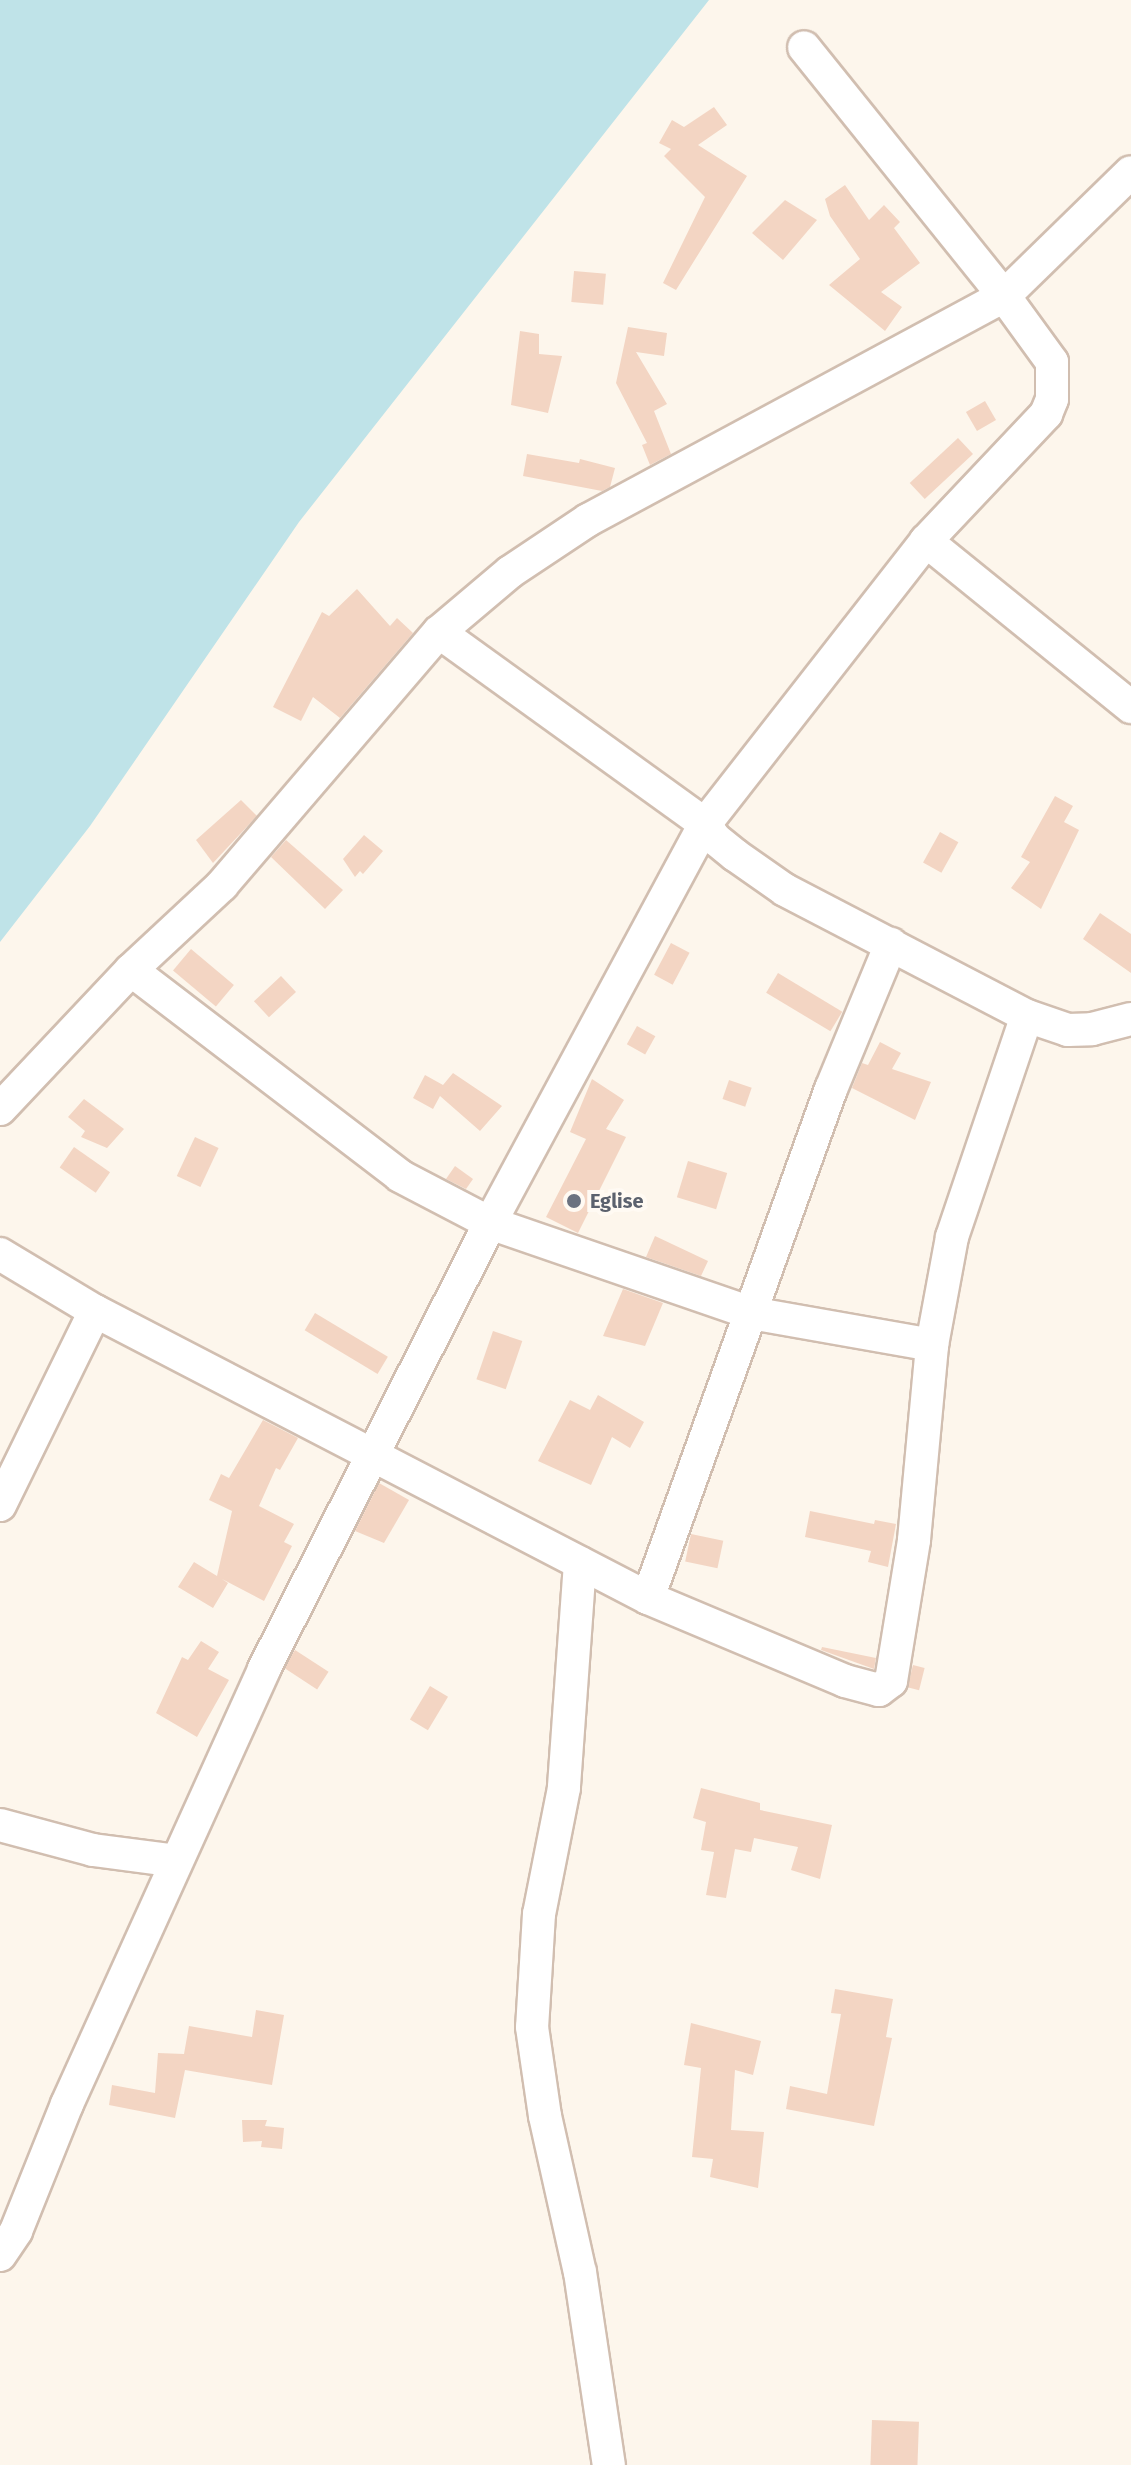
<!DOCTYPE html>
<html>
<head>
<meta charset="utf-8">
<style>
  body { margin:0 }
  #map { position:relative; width:1131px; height:2465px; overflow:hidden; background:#fdf6ec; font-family:"Fira Sans",sans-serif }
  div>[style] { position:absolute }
  .water>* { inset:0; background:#bfe3e8 }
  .building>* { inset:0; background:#f3d5c3; transform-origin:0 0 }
  .roads { filter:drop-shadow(2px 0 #d1beb0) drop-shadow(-2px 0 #d1beb0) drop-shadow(0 2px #d1beb0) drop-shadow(0 -2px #d1beb0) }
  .minor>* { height:32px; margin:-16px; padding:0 16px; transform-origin:16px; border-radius:16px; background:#fff }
  .dots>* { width:22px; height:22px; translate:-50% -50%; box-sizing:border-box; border:4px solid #fffaf3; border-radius:50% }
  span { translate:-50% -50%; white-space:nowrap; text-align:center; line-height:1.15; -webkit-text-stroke:8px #fffaf3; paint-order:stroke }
  .worship-label { font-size:20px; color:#5b616d; font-weight:700 }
  .left { translate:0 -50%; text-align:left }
</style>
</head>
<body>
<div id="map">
  <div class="water">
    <i style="clip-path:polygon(0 0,709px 0,299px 522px,90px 826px,0 942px)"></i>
  </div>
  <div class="building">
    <i style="clip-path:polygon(714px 107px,727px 125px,698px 145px,747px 176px,676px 290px,663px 283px,705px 197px,664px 156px,671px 149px,659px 143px,672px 120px,684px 127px)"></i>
    <i style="clip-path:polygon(845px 185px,869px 220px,884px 205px,900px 222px,894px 228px,920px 263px,881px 292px,902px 307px,885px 331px,829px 285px,860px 259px,830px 216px,825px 199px)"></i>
    <i style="clip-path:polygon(785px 200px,817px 220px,783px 260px,752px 233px)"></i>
    <i style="left:574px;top:271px;width:32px;height:31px;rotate:5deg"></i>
    <i style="clip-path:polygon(628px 327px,667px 333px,664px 356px,636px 352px,667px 404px,654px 411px,671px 454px,650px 465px,642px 445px,647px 443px,616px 383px)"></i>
    <i style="clip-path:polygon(520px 331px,539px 334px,539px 354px,562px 356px,548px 413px,511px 405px)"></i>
    <i style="left:985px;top:401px;width:22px;height:22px;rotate:60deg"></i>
    <i style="left:958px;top:438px;width:22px;height:66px;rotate:47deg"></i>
    <i style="clip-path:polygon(527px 454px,579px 463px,580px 459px,615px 468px,610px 487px,602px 491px,523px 476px)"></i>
    <i style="clip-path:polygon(357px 589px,390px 626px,397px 618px,413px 633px,340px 718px,313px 697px,301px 721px,273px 707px,322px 612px,329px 616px)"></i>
    <i style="clip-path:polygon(1055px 796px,1073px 806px,1064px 822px,1079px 830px,1041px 909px,1011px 888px,1030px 862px,1021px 857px)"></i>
    <i style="clip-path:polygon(241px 800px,257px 816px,213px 863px,196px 840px)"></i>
    <i style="left:940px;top:832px;width:21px;height:35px;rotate:29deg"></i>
    <i style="clip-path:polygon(364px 835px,383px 851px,363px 874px,360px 871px,355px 877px,343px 859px)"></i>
    <i style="clip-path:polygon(286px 840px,343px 890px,325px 909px,271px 857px)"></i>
    <i style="clip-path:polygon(1100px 913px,1131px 934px,1131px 973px,1083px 939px)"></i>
    <i style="left:671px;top:943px;width:21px;height:36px;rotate:28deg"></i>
    <i style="left:191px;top:949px;width:56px;height:28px;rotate:40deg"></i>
    <i style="left:778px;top:973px;width:75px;height:23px;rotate:31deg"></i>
    <i style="left:281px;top:976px;width:22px;height:37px;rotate:47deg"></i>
    <i style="left:637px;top:1026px;width:21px;height:21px;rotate:29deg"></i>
    <i style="clip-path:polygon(880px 1042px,901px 1053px,892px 1069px,931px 1082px,915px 1120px,852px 1088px,862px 1063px,868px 1065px)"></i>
    <i style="clip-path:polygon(453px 1073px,502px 1106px,480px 1131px,440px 1096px,433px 1109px,413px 1098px,425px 1075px,443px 1085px)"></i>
    <i style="clip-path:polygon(592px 1079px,624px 1100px,606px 1129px,626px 1137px,578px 1233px,546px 1217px,586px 1139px,570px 1132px)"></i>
    <i style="left:729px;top:1080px;width:24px;height:20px;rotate:19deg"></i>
    <i style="clip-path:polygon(84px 1099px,124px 1129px,107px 1148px,81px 1137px,85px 1131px,68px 1117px)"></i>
    <i style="left:195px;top:1137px;width:26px;height:43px;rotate:25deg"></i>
    <i style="left:74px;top:1147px;width:44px;height:25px;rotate:35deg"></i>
    <i style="left:688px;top:1161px;width:41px;height:38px;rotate:17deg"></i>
    <i style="clip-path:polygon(455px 1166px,473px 1179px,466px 1189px,446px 1179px)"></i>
    <i style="clip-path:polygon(655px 1236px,708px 1261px,701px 1276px,646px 1257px)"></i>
    <i style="clip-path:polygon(623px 1289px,663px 1303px,645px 1346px,603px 1336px)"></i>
    <i style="left:315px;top:1313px;width:85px;height:20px;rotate:31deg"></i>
    <i style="left:493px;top:1331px;width:31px;height:51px;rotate:19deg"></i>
    <i style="clip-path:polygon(598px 1395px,644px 1422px,630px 1448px,612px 1437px,591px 1485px,538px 1461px,570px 1400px,590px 1410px)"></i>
    <i style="clip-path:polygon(263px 1420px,298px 1438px,280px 1470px,276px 1468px,259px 1506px,294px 1524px,284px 1542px,292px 1546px,264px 1601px,222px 1579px,228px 1583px,213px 1608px,178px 1587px,194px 1562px,217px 1576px,232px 1511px,209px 1500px,221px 1474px,229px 1478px)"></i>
    <i style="clip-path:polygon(379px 1483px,409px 1500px,384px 1543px,355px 1531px)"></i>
    <i style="clip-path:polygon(810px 1511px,874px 1524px,875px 1520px,896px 1524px,888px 1567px,868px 1562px,871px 1551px,805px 1537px)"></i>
    <i style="left:691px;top:1534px;width:33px;height:28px;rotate:12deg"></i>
    <i style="clip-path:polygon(201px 1641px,219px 1652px,208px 1669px,229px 1680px,197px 1737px,156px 1713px,182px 1657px,188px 1660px)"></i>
    <i style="clip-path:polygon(822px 1647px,876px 1658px,874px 1669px,821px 1650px)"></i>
    <i style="left:295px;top:1650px;width:40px;height:21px;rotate:33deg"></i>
    <i style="left:913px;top:1665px;width:12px;height:23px;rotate:14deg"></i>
    <i style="left:430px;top:1686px;width:21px;height:39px;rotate:31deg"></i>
    <i style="clip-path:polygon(701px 1788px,760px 1803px,760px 1810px,832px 1825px,820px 1879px,791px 1870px,798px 1847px,754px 1838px,751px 1852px,735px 1849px,726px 1898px,706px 1895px,714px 1852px,701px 1850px,706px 1822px,693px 1818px)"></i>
    <i style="clip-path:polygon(835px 1989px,893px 1999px,886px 2037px,892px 2038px,874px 2126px,786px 2109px,790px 2086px,827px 2094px,841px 2014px,831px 2013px)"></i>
    <i style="clip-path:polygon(256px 2010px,284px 2015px,272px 2085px,185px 2070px,175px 2118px,109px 2105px,112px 2085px,155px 2093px,158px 2053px,184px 2054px,189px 2026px,252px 2037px)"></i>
    <i style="clip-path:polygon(691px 2023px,761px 2041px,753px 2075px,735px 2070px,731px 2130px,764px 2132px,758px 2188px,710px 2177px,713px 2159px,692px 2157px,701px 2068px,684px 2065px)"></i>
    <i style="clip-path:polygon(242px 2120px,267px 2120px,265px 2126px,284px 2128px,282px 2149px,261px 2147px,262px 2141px,243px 2142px)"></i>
    <i style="left:872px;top:2420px;width:47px;height:45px;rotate:2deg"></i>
  </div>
  <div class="roads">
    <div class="minor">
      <i style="left:926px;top:541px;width:264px;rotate:39deg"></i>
      <i style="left:131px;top:970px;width:339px;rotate:37.4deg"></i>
      <i style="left:400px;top:1176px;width:102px;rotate:27.6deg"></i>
      <i style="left:490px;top:1223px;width:276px;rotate:19deg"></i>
      <i style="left:751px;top:1313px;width:184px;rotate:10deg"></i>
      <i style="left:1027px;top:1016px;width:43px;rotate:18.9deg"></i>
      <i style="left:1068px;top:1030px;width:24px;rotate:-2deg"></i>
      <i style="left:1092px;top:1029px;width:40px;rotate:-14.4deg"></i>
      <i style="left:0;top:1109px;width:191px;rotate:-46.7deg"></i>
      <i style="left:131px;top:970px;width:125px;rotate:-43deg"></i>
      <i style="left:222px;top:885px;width:333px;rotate:-49.4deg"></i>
      <i style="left:439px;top:632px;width:93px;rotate:-40.2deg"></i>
      <i style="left:510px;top:572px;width:94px;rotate:-33.7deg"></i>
      <i style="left:588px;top:520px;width:472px;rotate:-28.3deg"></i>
      <i style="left:1004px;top:296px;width:177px;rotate:-44.3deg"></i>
      <i style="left:0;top:1254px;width:111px;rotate:31deg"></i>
      <i style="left:95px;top:1311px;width:623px;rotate:27.43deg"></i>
      <i style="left:648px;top:1598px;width:214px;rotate:22.8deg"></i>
      <i style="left:845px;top:1681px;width:35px;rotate:15deg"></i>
      <i style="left:879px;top:1690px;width:15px;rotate:-37deg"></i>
      <i style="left:891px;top:1681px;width:143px;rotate:-80.7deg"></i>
      <i style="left:914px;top:1540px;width:196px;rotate:-84.7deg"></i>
      <i style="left:932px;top:1345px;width:110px;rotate:-79.5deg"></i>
      <i style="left:952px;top:1237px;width:233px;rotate:-71.3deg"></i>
      <i style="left:1027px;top:1016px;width:273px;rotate:-152.5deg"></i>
      <i style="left:785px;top:890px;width:61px;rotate:-145deg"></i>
      <i style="left:735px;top:855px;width:26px;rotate:-141deg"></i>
      <i style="left:715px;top:839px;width:18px;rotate:-124deg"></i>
      <i style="left:705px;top:824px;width:328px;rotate:-144.2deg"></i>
      <i style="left:0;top:1505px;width:216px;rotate:-63.9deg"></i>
      <i style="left:580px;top:1563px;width:226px;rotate:94.1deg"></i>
      <i style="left:564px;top:1788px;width:128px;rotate:101.2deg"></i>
      <i style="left:539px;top:1914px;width:113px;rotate:93.5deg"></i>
      <i style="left:532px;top:2027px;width:90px;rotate:81.7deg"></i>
      <i style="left:545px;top:2116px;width:160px;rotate:77.4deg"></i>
      <i style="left:580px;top:2272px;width:195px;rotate:81.5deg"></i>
      <i style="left:648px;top:1598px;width:541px;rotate:-70.23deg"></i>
      <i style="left:831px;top:1089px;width:157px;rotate:-67.5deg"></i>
      <i style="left:0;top:1825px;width:96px;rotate:15deg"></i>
      <i style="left:93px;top:1850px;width:84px;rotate:7.5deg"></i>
      <i style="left:0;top:2255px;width:29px;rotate:-56deg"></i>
      <i style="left:16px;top:2231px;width:137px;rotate:-68.1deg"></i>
      <i style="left:67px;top:2104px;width:478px;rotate:-65.6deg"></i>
      <i style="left:264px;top:1669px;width:500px;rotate:-63.1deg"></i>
      <i style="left:490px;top:1223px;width:453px;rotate:-61.7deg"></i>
      <i style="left:705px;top:824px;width:359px;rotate:-52deg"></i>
      <i style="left:926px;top:541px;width:175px;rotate:-46.6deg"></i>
      <i style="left:1046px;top:414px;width:16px;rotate:-68deg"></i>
      <i style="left:1052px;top:399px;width:37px;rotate:-90deg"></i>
      <i style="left:1052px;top:362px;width:82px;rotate:-126deg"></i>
      <i style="left:1004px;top:296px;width:319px;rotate:-128.8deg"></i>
    </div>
  </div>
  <div class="dots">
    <i style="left:574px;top:1201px;background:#6b7280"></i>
  </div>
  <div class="worship-label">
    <span class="left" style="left:590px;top:1201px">Eglise</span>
  </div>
</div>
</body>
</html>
